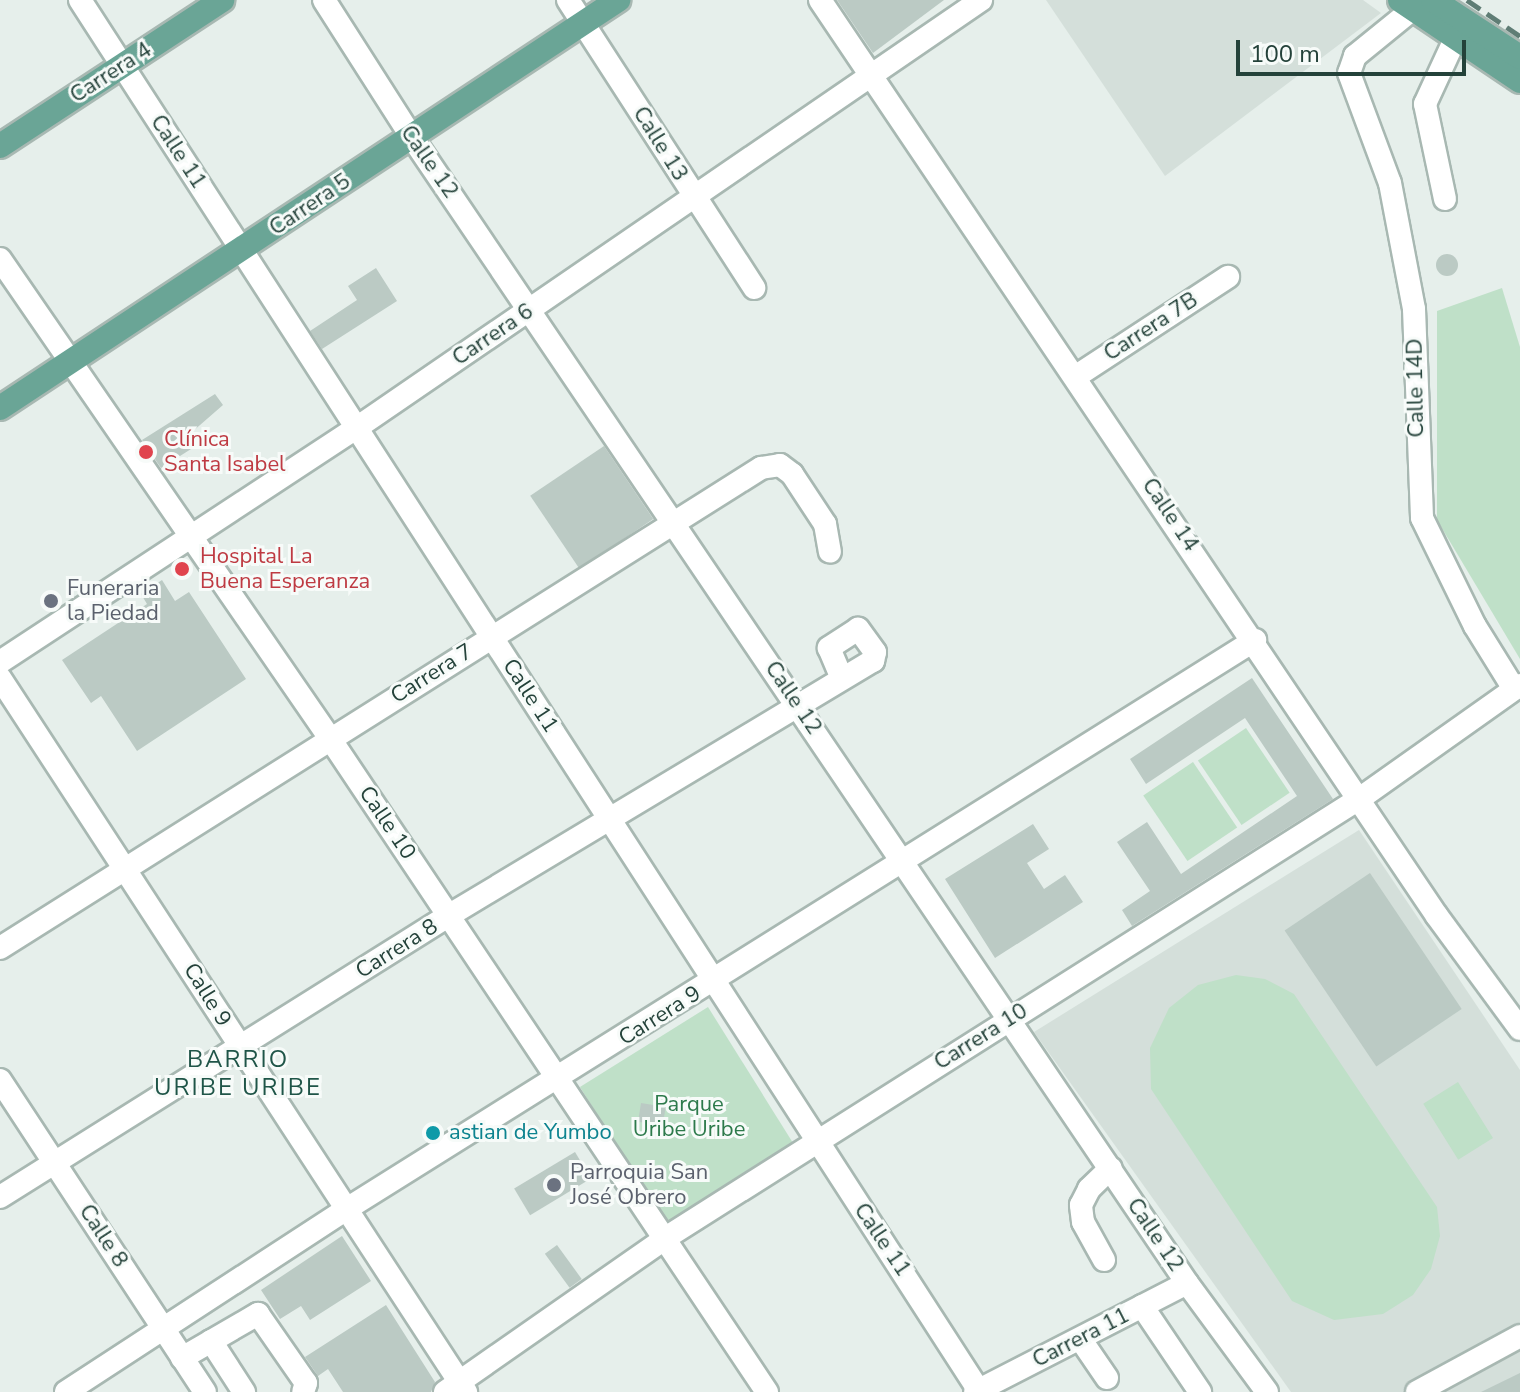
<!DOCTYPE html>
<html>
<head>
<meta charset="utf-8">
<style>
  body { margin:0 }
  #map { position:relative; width:1520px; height:1392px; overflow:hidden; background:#e6efeb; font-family:"Nunito Sans",sans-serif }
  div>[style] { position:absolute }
  .built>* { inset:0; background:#d4dfda }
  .green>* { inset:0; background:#bfe0c8; transform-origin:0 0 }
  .building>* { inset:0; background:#bbcac4; transform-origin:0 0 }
  .round { border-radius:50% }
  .roads { filter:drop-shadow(2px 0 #a8b8b2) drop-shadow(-2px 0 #a8b8b2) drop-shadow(0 2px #a8b8b2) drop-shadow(0 -2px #a8b8b2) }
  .minor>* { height:22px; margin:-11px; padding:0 11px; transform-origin:11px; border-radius:11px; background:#fff }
  .major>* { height:24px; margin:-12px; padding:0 12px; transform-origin:12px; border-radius:12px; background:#6aa596 }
  .rail>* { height:5px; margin-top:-2.5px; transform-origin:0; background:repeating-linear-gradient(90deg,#5f7d75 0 16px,transparent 0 24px) }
  .dots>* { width:22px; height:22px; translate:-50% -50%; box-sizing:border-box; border:4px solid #f7fbf9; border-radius:50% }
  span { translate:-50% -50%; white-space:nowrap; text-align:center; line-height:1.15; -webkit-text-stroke:6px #f7fbf9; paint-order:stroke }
  .street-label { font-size:22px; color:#24423a }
  .health-label { font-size:22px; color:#be3a42 }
  .left { translate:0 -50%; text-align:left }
  .worship-label { font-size:22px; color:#5b616d }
  .park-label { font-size:22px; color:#2d7a4b }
  .culture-label { font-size:22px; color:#0d838f }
  .neighbourhood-label { font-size:24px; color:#1f5548; letter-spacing:2px }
  .scale { position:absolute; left:1236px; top:40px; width:230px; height:36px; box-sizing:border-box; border:4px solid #24423a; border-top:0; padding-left:10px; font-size:24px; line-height:28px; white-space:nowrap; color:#24423a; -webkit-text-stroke:6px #f7fbf9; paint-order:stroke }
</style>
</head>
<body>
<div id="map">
  <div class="built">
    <i style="clip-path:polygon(1046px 0,1363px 0,1381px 13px,1165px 176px)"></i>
    <i style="clip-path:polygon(1359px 830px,1520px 1070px,1520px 1392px,1291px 1392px,1034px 1032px)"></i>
  </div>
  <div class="green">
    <i style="clip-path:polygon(1502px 288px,1520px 347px,1520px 659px,1437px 520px,1437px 311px)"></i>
    <i style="left:1246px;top:728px;width:78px;height:58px;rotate:56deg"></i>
    <i style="left:1193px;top:762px;width:79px;height:60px;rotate:56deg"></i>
    <i style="clip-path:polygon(1236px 975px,1265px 979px,1294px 994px,1437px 1207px,1440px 1236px,1431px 1269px,1413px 1295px,1383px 1314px,1334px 1320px,1292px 1301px,1151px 1089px,1150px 1048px,1169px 1008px,1198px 985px)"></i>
    <i style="left:708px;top:1007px;width:161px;height:151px;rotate:58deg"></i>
    <i style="left:1458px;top:1082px;width:66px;height:41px;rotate:58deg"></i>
  </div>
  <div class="building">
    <i style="clip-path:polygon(837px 0,944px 0,873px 53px)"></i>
    <i class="round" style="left:1436px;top:254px;width:22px;height:22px"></i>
    <i style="clip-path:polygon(376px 268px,397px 301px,322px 349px,310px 331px,357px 300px,348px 286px)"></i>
    <i style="clip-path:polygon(215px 394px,223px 405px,192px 432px,199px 444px,161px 468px,142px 440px)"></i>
    <i style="left:604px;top:446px;width:88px;height:89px;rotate:56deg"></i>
    <i style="clip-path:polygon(162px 580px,175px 601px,189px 592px,246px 679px,137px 751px,101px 696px,91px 703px,62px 660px,147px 604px,141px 594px)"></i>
    <i style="clip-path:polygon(1252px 678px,1333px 799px,1132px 926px,1122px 910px,1150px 891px,1117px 842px,1147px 822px,1181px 874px,1297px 796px,1245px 718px,1146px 784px,1130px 759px)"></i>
    <i style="clip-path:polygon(1033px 824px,1049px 849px,1027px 863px,1044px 889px,1065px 875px,1083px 902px,995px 958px,945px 879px)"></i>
    <i style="left:1370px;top:873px;width:164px;height:103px;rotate:56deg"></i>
    <i style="left:641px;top:1103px;width:25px;height:19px;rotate:9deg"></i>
    <i style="left:575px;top:1152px;width:31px;height:71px;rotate:59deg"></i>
    <i style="clip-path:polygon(342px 1236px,371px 1281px,310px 1320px,301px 1306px,280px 1319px,261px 1290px)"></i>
    <i style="left:557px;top:1245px;width:42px;height:15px;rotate:54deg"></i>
    <i style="clip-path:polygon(386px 1305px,435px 1382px,431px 1392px,343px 1392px,328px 1369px,318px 1376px,305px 1357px)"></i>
    <i style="clip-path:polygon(1520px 1373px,1520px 1392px,1481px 1392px)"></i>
  </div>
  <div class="roads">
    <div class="minor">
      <i style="left:80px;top:0;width:1658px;rotate:57.12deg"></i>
      <i style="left:324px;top:0;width:161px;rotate:57.4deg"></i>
      <i style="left:411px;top:136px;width:1385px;rotate:55.92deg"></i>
      <i style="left:1187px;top:1283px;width:135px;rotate:53.7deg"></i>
      <i style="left:568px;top:0;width:343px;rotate:57.1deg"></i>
      <i style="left:820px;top:0;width:1104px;rotate:56.04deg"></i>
      <i style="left:1437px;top:916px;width:140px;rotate:53.7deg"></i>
      <i style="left:1424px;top:0;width:89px;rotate:140.9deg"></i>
      <i style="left:1355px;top:56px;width:18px;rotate:109deg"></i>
      <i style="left:1349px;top:73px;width:117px;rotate:69.6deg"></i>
      <i style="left:1390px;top:183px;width:128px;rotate:79.2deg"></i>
      <i style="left:1414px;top:309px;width:209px;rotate:87.8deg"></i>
      <i style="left:1422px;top:518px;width:120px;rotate:63.9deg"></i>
      <i style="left:1475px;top:626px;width:74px;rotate:58.2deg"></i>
      <i style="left:1445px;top:199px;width:97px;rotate:-101.9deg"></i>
      <i style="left:1425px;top:104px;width:72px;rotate:-65.2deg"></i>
      <i style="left:1455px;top:39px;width:18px;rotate:-45deg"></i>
      <i style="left:0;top:259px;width:580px;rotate:55.46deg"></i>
      <i style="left:329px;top:737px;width:788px;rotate:56.23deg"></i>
      <i style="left:1075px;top:377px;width:183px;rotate:-33.2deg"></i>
      <i style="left:0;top:662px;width:425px;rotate:-33.3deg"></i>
      <i style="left:355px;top:429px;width:759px;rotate:-34.42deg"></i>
      <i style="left:0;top:678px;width:853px;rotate:56.87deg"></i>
      <i style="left:0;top:948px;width:900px;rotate:-32.24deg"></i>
      <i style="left:761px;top:468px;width:19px;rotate:-9deg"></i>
      <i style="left:780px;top:465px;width:15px;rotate:37deg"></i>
      <i style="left:792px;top:474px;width:60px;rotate:56.6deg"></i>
      <i style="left:825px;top:524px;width:28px;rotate:80deg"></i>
      <i style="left:0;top:1080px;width:373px;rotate:56.7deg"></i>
      <i style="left:0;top:1197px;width:529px;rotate:-32.1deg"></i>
      <i style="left:448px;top:916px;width:496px;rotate:-31deg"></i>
      <i style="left:873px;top:661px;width:9px;rotate:-77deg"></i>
      <i style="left:875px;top:652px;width:29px;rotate:-126deg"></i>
      <i style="left:858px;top:629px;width:35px;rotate:147deg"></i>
      <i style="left:829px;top:648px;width:33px;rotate:67deg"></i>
      <i style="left:1104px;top:1260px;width:43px;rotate:-118.9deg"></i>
      <i style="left:1083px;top:1222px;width:17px;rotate:-97deg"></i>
      <i style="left:1081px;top:1205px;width:18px;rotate:-63deg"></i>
      <i style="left:1089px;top:1189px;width:30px;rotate:-44deg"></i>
      <i style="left:1142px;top:1306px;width:104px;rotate:56deg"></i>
      <i style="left:1081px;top:1340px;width:46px;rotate:55.6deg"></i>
      <i style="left:211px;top:1341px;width:61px;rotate:57.1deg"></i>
      <i style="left:182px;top:1358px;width:88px;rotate:-30.1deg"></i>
      <i style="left:258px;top:1314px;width:84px;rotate:55.2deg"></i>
      <i style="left:306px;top:1383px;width:9px;rotate:108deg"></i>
      <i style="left:66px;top:1392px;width:333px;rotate:-33.1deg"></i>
      <i style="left:345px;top:1210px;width:1074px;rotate:-32.06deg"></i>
      <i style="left:445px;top:1392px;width:271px;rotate:-34.9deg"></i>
      <i style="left:667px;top:1237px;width:823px;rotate:-32.34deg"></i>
      <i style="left:1362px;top:797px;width:194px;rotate:-35.3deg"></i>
      <i style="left:975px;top:1392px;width:238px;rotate:-27.2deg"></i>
      <i style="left:1417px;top:1392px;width:117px;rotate:-28.5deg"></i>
    </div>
    <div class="major">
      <i style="left:1400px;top:0;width:145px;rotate:34deg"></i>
      <i style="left:1433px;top:0;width:104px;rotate:33.2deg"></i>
      <i style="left:0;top:146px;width:266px;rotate:-33.3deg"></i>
      <i style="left:0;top:408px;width:741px;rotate:-33.43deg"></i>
    </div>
  </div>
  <div class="rail">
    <i style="left:1467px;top:0;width:64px;rotate:34.2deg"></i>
  </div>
  <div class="dots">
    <i style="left:146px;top:452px;background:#e0444e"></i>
    <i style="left:182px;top:569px;background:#e0444e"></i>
    <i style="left:51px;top:601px;background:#6b7280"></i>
    <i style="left:433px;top:1133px;background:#0f9aa8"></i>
    <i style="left:554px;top:1185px;background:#6b7280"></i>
  </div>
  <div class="street-label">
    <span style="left:111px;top:73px;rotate:-33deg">Carrera 4</span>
    <span style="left:660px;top:144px;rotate:58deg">Calle 13</span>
    <span style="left:178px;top:152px;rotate:57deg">Calle 11</span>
    <span style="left:429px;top:162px;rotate:55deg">Calle 12</span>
    <span style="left:310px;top:205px;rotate:-34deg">Carrera 5</span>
    <span style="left:1151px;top:327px;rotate:-33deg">Carrera 7B</span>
    <span style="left:493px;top:335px;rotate:-34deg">Carrera 6</span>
    <span style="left:1416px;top:388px;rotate:-91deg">Calle 14D</span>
    <span style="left:1170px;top:515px;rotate:56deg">Calle 14</span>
    <span style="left:432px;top:674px;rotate:-32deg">Carrera 7</span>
    <span style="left:530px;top:696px;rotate:57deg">Calle 11</span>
    <span style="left:793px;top:698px;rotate:56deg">Calle 12</span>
    <span style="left:387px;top:823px;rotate:56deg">Calle 10</span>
    <span style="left:397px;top:949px;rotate:-32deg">Carrera 8</span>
    <span style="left:207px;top:995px;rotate:58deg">Calle 9</span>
    <span style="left:660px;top:1016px;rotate:-32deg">Carrera 9</span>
    <span style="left:981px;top:1037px;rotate:-32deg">Carrera 10</span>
    <span style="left:1155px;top:1235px;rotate:56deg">Calle 12</span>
    <span style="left:103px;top:1236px;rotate:57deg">Calle 8</span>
    <span style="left:882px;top:1240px;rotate:56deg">Calle 11</span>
    <span style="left:1081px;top:1338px;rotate:-27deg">Carrera 11</span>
  </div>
  <div class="health-label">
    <span class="left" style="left:164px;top:452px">Clínica<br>Santa Isabel</span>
    <span class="left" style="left:200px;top:569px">Hospital La<br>Buena Esperanza</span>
  </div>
  <div class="worship-label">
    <span class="left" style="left:67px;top:601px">Funeraria<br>la Piedad</span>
    <span class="left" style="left:570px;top:1185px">Parroquia San<br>José Obrero</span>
  </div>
  <div class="park-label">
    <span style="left:689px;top:1117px">Parque<br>Uribe Uribe</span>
  </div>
  <div class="culture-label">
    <span class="left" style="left:449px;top:1133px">astian de Yumbo</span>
  </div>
  <div class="neighbourhood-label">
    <span style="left:238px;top:1074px">BARRIO<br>URIBE URIBE</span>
  </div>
  <div class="scale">100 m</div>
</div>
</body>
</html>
